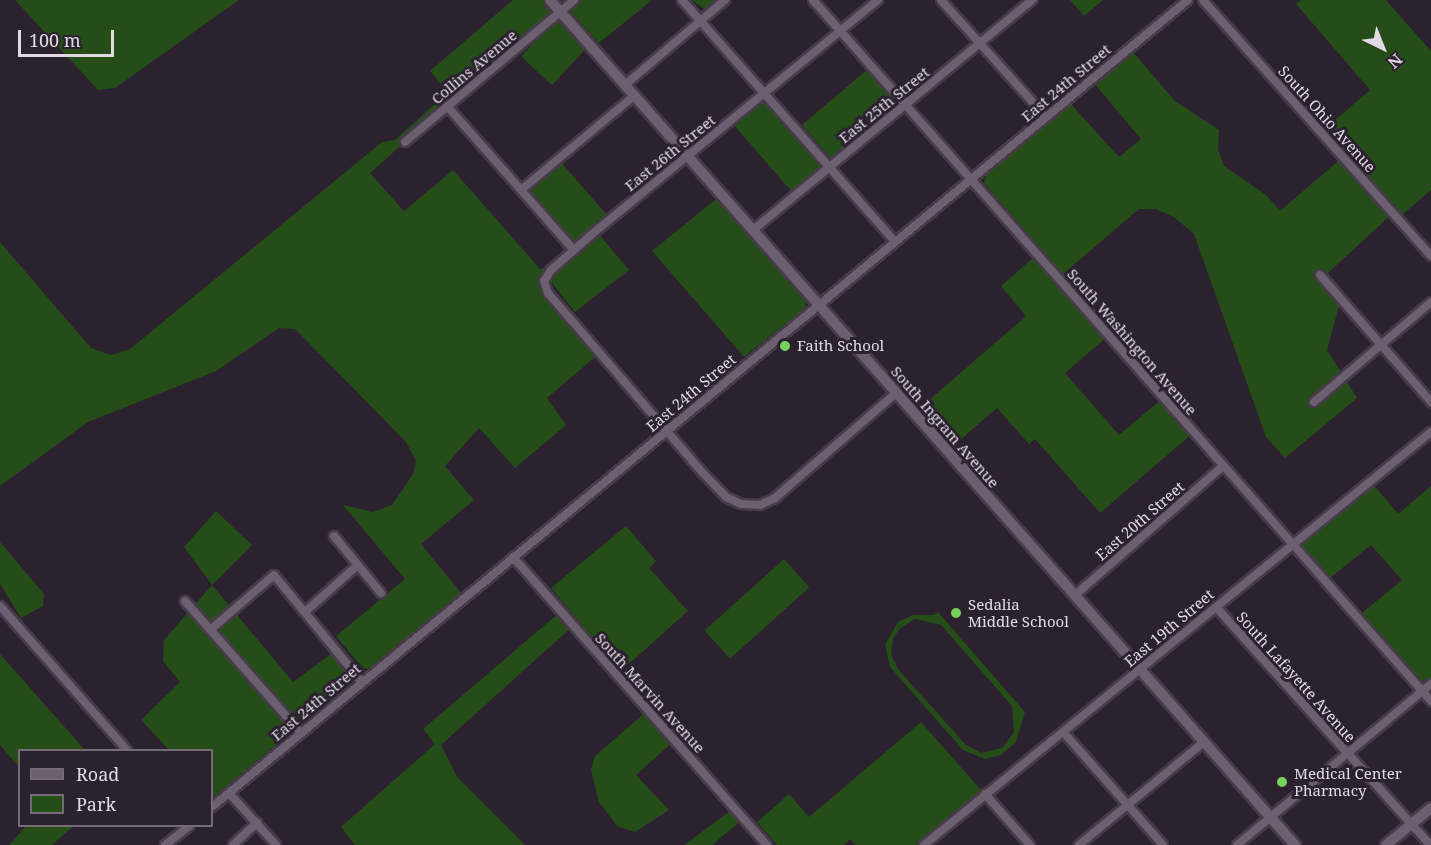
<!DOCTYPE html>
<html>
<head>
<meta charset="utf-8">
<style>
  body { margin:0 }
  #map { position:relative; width:1431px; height:845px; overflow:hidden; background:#2c212f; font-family:"Noto Serif",serif }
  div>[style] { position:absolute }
  .green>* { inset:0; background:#244d18; transform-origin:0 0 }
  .roads { filter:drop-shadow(2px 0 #453c48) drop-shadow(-2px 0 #453c48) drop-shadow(0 2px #453c48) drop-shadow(0 -2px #453c48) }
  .minor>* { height:8px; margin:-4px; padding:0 4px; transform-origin:4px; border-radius:4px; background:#6c5f6f }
  .secondary>* { height:10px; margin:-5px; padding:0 5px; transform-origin:5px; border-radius:5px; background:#6c5f6f }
  .dots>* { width:16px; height:16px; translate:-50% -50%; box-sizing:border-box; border:3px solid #2c212f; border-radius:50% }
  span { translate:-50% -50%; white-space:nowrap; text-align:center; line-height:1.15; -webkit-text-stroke:6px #2c212f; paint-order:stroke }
  .street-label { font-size:15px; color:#e1dae3 }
  .poi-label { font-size:15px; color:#e1dae3 }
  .left { translate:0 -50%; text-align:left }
  .legend { position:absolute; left:18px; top:749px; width:195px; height:78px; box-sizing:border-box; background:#2c212f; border:2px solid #746b77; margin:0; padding:8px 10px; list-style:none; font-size:18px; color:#e1dae3 }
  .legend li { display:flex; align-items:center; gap:12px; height:30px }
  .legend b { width:30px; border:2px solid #746b77 }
  .north { position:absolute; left:1353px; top:18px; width:60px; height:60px; -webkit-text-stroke:4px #2c212f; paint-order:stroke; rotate:137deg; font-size:16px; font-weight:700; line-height:24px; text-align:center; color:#e1dae3 }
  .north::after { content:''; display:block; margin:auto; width:21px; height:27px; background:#e1dae3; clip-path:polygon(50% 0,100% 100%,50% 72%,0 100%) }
  .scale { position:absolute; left:18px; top:30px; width:96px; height:27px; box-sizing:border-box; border:3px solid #e1dae3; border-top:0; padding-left:8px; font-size:18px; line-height:21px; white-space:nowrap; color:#e1dae3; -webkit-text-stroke:4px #2c212f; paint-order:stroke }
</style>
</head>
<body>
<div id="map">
  <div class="green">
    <i style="clip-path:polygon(15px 0,239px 0,115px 88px,98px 90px)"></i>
    <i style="clip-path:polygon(513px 0,548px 0,554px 10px,370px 173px,404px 211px,453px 170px,540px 269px,544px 268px,542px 280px,601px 352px,547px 398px,566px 425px,515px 468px,479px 428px,445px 466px,474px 500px,421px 544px,461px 593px,368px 669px,362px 668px,336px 636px,405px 579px,343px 505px,373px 512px,392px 505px,413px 474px,416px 461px,406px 442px,295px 329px,279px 328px,216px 371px,88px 422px,0 486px,0 242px,91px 348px,111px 355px,130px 349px,382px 142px,395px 140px,448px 92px,430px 71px)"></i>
    <i style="clip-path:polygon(579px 0,649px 0,651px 1px,599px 43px,572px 13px,571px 9px)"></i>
    <i style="clip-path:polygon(692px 0,717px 0,705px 10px)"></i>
    <i style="clip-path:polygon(1070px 0,1103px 0,1084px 16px)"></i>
    <i style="clip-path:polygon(1301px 0,1386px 0,1431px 51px,1431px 190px,1402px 215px,1327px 127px,1370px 90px,1296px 4px)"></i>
    <i style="left:558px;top:17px;width:42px;height:54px;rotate:43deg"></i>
    <i style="clip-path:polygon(1132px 51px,1175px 101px,1219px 130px,1218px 149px,1224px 166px,1266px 195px,1280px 211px,1343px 157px,1393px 213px,1328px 273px,1343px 291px,1327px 350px,1357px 398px,1285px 458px,1266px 437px,1194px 234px,1174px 217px,1156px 209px,1139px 209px,1063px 274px,984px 183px,988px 168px,1069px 102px,1119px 157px,1141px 139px,1094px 83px)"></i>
    <i style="clip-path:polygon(869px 68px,896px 100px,895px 106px,835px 157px,830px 157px,802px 125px)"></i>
    <i style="left:766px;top:95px;width:91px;height:44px;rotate:49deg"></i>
    <i style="left:560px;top:161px;width:73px;height:42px;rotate:49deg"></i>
    <i style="clip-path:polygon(721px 195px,809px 297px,804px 309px,744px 357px,652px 251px)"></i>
    <i style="clip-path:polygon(597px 232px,629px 270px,575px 312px,548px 278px)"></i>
    <i style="clip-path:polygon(1036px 255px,1108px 336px,1065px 373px,1119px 435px,1163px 398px,1193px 433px,1100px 513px,1035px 439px,1029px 444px,997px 408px,952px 447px,920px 408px,1026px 316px,1001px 286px)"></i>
    <i style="clip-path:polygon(1373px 484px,1398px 514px,1431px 486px,1431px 678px,1428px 681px,1422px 681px,1362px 613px,1402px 580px,1371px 545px,1330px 578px,1302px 546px,1302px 542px)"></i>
    <i style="clip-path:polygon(216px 511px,252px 545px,212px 585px,293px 682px,335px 651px,355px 679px,212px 798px,212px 750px,169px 750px,141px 720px,180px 682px,163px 661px,164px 640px,212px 585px,184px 547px)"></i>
    <i style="clip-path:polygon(626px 526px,656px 561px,649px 568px,688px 611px,621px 671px,551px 588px)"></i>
    <i style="clip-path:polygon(0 542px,44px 594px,43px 606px,21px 618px,0 584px)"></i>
    <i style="left:784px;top:559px;width:38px;height:107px;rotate:48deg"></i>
    <i style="clip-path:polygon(560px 612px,573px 626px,441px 745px,457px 777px,525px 845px,355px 845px,341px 827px,435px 744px,423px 729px)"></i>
    <i style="clip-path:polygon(evenodd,938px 612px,1025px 712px,1016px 742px,1001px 755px,985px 759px,963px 750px,890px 667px,885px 645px,898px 622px,913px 615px,934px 615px,938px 612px,915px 619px,941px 625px,1012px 706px,1014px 732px,1002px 748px,981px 753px,966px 745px,898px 669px,891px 654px,893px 639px,900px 628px,915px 619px)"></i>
    <i style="clip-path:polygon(0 654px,85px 750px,20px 750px,19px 767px,0 745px)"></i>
    <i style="clip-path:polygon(647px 711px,673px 742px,636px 775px,669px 810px,635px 832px,617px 826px,599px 802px,591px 770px,595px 756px)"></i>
    <i style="clip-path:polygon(921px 722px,982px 791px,916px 845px,856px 845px,850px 839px,844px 845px,777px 845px,757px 822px,789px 794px,809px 817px)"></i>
    <i style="clip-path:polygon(733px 809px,742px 820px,712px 845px,684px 845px)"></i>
    <i style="clip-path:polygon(26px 826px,74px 826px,52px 845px,9px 845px)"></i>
  </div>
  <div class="roads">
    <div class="minor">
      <i style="left:682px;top:0;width:322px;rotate:48.6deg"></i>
      <i style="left:813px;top:0;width:935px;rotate:48.6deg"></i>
      <i style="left:878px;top:0;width:372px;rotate:140.7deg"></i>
      <i style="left:590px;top:236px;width:52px;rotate:138.9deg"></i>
      <i style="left:551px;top:270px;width:13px;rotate:122deg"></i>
      <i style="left:544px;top:281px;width:13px;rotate:72deg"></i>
      <i style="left:548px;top:293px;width:238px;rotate:49.3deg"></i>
      <i style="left:703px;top:473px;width:33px;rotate:46deg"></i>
      <i style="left:726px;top:497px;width:17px;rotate:25deg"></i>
      <i style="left:741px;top:504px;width:19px;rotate:3deg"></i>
      <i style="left:760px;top:505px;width:17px;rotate:-25deg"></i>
      <i style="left:775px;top:498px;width:160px;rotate:-41deg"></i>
      <i style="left:941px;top:0;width:157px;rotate:48.1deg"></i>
      <i style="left:1203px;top:0;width:343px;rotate:48.3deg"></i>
      <i style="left:626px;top:84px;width:130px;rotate:-40.3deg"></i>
      <i style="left:447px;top:106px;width:192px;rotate:48.6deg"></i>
      <i style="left:405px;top:142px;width:221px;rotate:-40deg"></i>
      <i style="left:521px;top:190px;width:148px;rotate:-39.8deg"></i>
      <i style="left:753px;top:230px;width:362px;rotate:-39.5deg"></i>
      <i style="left:1320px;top:275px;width:169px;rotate:48.8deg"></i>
      <i style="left:1314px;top:402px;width:154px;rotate:-40.5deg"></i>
      <i style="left:334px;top:536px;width:74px;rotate:50.5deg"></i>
      <i style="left:513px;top:557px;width:384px;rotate:48.6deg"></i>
      <i style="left:1074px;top:596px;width:198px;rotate:-41.1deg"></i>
      <i style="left:185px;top:601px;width:176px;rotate:48.7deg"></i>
      <i style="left:0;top:606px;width:192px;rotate:48.6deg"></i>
      <i style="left:1216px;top:607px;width:320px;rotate:48deg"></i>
      <i style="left:305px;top:612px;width:71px;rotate:-41.6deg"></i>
      <i style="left:210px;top:630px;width:84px;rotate:-40.7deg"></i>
      <i style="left:274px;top:575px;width:139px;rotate:50.6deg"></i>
      <i style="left:1064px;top:733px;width:149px;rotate:48.5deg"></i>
      <i style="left:229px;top:793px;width:70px;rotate:47.9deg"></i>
      <i style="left:985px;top:794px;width:68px;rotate:48.6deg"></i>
      <i style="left:212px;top:807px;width:1266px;rotate:-39.59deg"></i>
      <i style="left:165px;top:845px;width:31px;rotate:-38deg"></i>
      <i style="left:233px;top:845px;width:33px;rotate:-43deg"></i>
      <i style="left:924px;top:845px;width:654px;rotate:-39.17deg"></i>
      <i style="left:1079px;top:845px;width:162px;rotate:-39.5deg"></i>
      <i style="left:1237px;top:845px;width:252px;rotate:-39.7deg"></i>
    </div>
    <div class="secondary">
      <i style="left:550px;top:0;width:1127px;rotate:48.6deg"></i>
      <i style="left:1386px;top:845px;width:58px;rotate:-39.4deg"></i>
    </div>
  </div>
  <div class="dots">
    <i style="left:785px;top:346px;background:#76d25a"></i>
    <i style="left:956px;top:613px;background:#76d25a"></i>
    <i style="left:1282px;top:782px;background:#76d25a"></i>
  </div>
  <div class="street-label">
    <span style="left:474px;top:67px;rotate:-40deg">Collins Avenue</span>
    <span style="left:1066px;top:83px;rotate:-40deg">East 24th Street</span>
    <span style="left:884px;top:105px;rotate:-39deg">East 25th Street</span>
    <span style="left:1327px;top:119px;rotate:48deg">South Ohio Avenue</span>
    <span style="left:670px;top:153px;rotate:-39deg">East 26th Street</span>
    <span style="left:1132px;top:342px;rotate:49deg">South Washington Avenue</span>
    <span style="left:691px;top:393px;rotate:-40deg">East 24th Street</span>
    <span style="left:945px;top:427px;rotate:49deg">South Ingram Avenue</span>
    <span style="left:1140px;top:521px;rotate:-41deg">East 20th Street</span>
    <span style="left:1169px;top:628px;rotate:-40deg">East 19th Street</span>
    <span style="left:1296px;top:677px;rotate:48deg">South Lafayette Avenue</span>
    <span style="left:650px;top:693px;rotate:48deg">South Marvin Avenue</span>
    <span style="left:316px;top:702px;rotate:-40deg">East 24th Street</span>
  </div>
  <div class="poi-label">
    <span class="left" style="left:797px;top:346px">Faith School</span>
    <span class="left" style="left:968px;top:613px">Sedalia<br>Middle School</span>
    <span class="left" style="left:1294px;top:782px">Medical Center<br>Pharmacy</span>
  </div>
  <ul class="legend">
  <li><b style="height:8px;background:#6c5f6f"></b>Road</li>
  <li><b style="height:16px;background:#244d18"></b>Park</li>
  </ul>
  <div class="north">N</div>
  <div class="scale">100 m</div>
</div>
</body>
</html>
